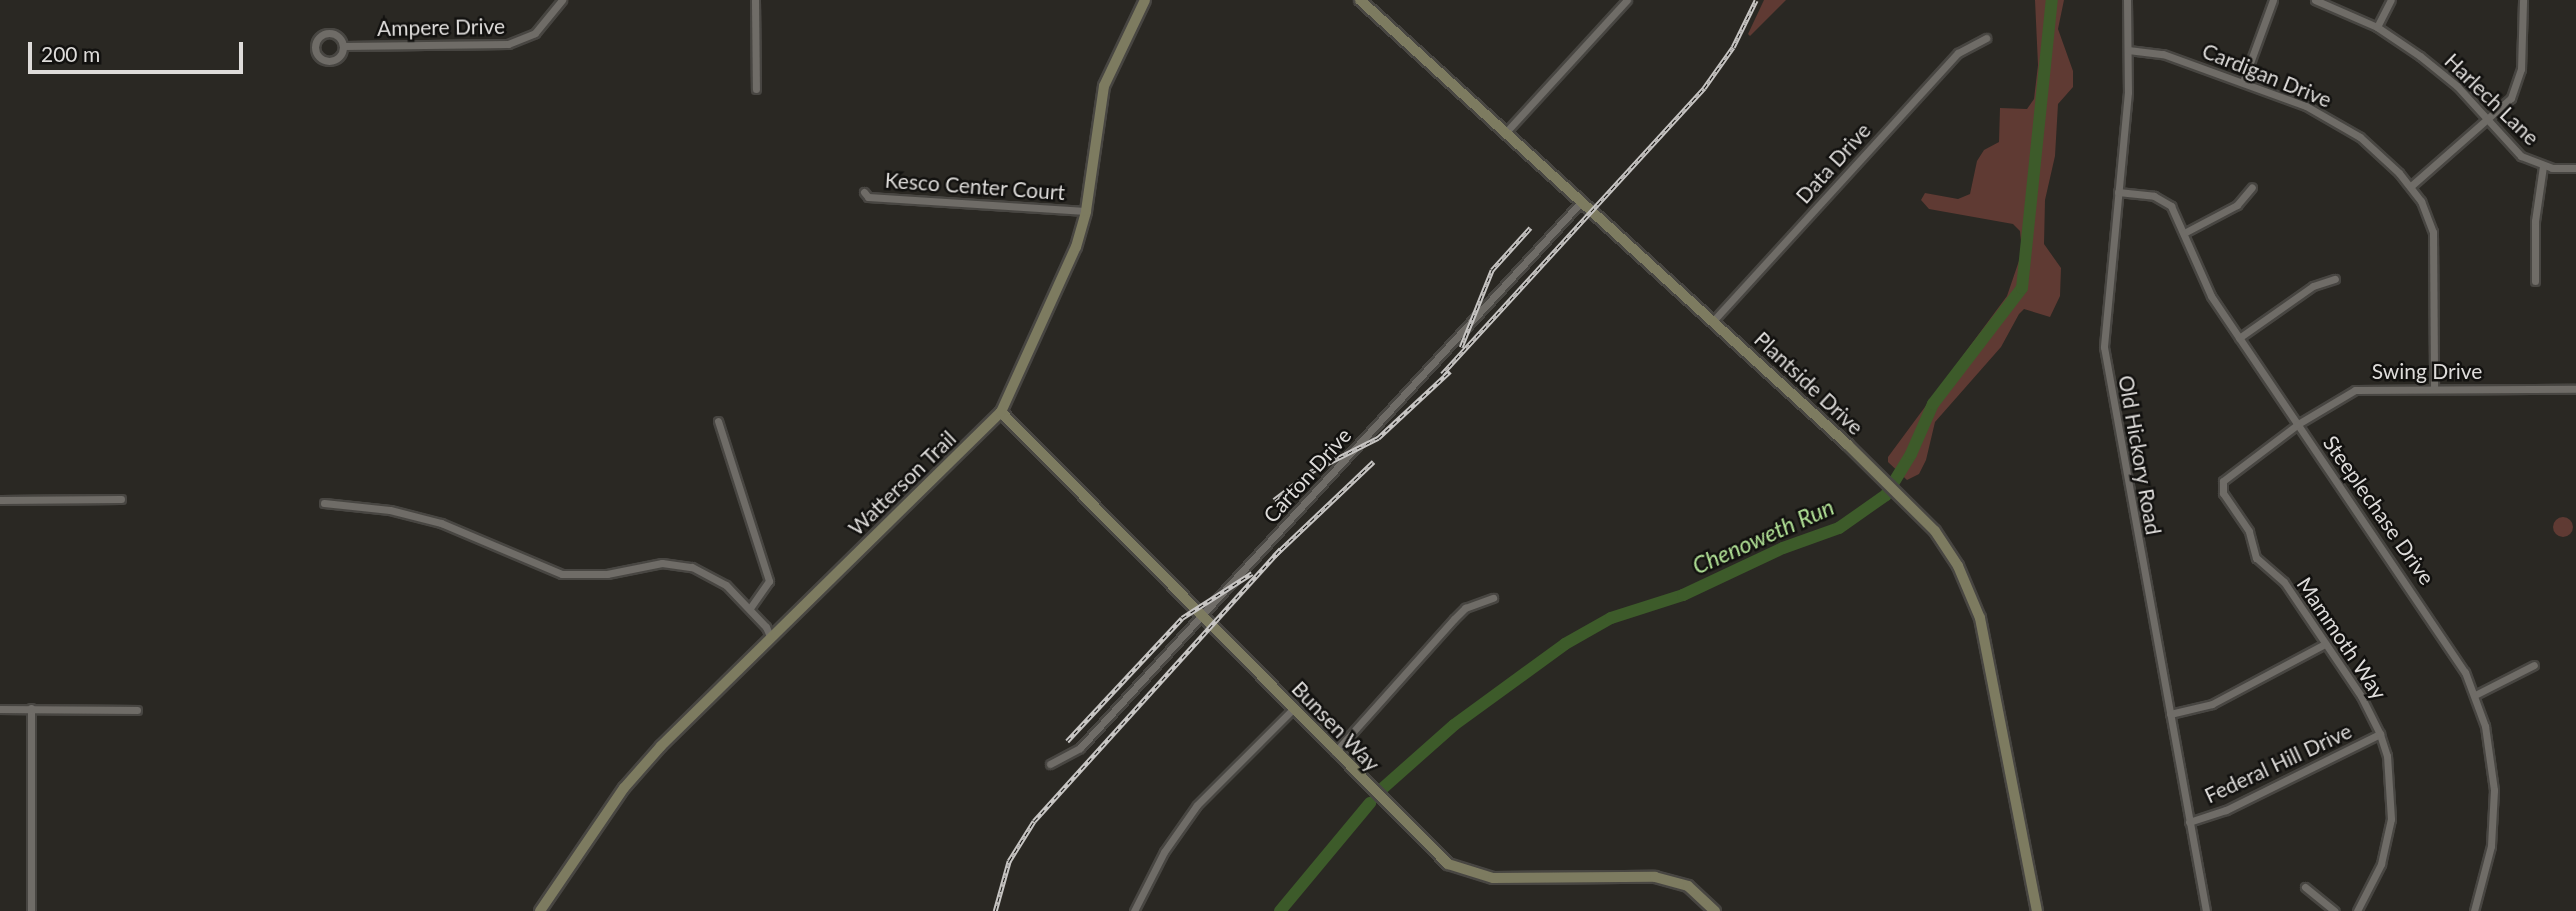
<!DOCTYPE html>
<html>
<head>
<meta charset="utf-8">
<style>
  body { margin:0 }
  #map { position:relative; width:2576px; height:911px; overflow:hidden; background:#2a2823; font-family:Lato,sans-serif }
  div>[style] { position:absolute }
  .green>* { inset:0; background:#5f3a33 }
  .round { border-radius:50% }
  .river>* { height:12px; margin:-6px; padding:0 6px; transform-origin:6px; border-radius:6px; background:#3d5b2a }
  .roads { filter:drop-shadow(2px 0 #484642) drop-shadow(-2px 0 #484642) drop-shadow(0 2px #484642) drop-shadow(0 -2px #484642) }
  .street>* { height:7px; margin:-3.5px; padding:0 3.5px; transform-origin:3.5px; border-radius:3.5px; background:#6f6c67 }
  .street>.ring { margin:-3.5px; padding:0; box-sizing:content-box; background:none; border:7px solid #6f6c67; border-radius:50% }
  .secondary>* { height:10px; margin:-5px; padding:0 5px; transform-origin:5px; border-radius:5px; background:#7d7b60 }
  .rail>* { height:4.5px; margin-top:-2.25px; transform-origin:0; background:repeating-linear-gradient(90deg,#12110f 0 5px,#c7c5c3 0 10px); box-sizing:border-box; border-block:2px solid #c7c5c3 }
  span { translate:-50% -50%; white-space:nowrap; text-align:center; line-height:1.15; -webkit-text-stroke:5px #12110f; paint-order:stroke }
  .street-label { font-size:21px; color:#dedcda }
  .water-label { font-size:23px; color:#b1e196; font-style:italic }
  .scale { position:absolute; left:28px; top:42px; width:215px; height:32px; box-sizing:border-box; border:4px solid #dedcda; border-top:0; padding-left:9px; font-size:21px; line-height:24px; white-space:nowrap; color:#dedcda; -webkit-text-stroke:5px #12110f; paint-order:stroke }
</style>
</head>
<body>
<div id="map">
  <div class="green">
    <i style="clip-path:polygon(1764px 0,1786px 0,1750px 36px,1748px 34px)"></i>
    <i style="clip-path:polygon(2035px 0,2064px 0,2058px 29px,2073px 71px,2073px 87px,2058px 104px,2055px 156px,2045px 200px,2044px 244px,2061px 268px,2060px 296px,2050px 317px,2024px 309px,2019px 314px,2001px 347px,1935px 422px,1926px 460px,1919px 474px,1907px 480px,1888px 462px,1888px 457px,2007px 296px,2022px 252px,2020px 231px,2013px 224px,1929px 209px,1921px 200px,1925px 193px,1958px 199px,1970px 194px,1977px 161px,1984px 150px,1999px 142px,2000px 108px,2027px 109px,2034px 99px,2038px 65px)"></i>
    <i class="round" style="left:2553px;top:517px;width:20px;height:20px"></i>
  </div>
  <div class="river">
    <i style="left:1383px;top:788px;width:95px;rotate:-41.6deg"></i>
    <i style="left:1454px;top:725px;width:137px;rotate:-36.1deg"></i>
    <i style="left:1565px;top:644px;width:53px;rotate:-29.5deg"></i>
    <i style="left:1611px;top:618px;width:76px;rotate:-17.7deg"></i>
    <i style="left:1683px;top:595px;width:110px;rotate:-25.2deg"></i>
    <i style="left:1783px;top:548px;width:59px;rotate:-19.7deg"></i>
    <i style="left:1839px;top:528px;width:57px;rotate:-35.1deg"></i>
    <i style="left:1886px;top:495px;width:48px;rotate:-58.6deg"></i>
    <i style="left:1911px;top:454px;width:55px;rotate:-66.3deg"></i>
    <i style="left:1933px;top:404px;width:146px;rotate:-52.5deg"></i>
    <i style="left:2022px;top:288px;width:290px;rotate:-84.1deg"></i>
    <i style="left:1280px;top:911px;width:141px;rotate:-50.2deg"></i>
  </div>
  <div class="roads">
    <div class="street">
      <i style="left:755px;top:0;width:89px;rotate:89.4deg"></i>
      <i style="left:2127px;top:0;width:92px;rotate:89.4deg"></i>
      <i style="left:2128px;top:92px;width:256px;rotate:95.4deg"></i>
      <i style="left:2104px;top:347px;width:573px;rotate:79.75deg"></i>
      <i style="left:2315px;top:0;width:68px;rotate:23.5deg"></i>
      <i style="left:2377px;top:27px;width:52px;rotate:34deg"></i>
      <i style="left:2420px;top:56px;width:48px;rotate:39deg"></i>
      <i style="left:2457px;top:86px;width:95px;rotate:47.6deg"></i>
      <i style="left:2521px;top:156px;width:33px;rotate:21deg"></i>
      <i style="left:2552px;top:168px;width:24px"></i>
      <i style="left:2377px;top:27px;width:30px;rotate:-63deg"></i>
      <i class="ring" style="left:315px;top:33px;width:21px;height:21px"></i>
      <i style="left:344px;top:46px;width:164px;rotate:-0.7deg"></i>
      <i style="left:508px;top:44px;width:29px;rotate:-22deg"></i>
      <i style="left:535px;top:33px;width:43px;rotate:-50.7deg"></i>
      <i style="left:2128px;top:50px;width:35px;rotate:7deg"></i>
      <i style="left:2163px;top:54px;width:152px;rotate:20deg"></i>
      <i style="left:2306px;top:106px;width:62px;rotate:29.9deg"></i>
      <i style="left:2360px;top:137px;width:53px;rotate:42.7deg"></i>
      <i style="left:2399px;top:173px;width:36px;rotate:52deg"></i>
      <i style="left:2421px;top:201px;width:33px;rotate:69deg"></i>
      <i style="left:2433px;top:232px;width:156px;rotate:89.6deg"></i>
      <i style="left:2243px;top:82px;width:87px;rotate:-69.9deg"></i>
      <i style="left:1506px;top:132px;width:179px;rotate:-47.5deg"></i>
      <i style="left:2411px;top:186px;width:133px;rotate:-41.3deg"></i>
      <i style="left:2511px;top:98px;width:31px;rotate:-71deg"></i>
      <i style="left:2521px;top:69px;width:69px;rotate:-88.3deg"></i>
      <i style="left:864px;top:192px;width:6px;rotate:51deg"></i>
      <i style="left:868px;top:197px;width:218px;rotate:3.7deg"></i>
      <i style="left:2118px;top:192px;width:36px;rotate:6deg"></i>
      <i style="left:2154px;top:196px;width:20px;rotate:30deg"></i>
      <i style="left:2171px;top:206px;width:98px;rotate:66deg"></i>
      <i style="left:2211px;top:296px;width:454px;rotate:56deg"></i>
      <i style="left:2465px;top:672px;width:58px;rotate:69.7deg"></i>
      <i style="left:2485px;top:726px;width:65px;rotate:82deg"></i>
      <i style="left:2494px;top:790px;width:56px;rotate:93.1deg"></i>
      <i style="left:2491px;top:846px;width:67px;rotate:104.7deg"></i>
      <i style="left:2184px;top:233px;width:60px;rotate:-27.8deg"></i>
      <i style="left:2237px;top:205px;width:23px;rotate:-50deg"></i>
      <i style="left:2535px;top:281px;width:60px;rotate:-90deg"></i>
      <i style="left:2535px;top:221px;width:56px;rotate:-81.7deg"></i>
      <i style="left:1713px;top:321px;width:363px;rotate:-47.6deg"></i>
      <i style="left:1958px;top:53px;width:32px;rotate:-28deg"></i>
      <i style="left:2239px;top:338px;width:90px;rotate:-35.1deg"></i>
      <i style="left:2313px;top:286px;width:23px;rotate:-18deg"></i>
      <i style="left:718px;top:421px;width:168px;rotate:72.3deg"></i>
      <i style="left:769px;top:581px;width:33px;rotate:125deg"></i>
      <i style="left:0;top:500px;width:121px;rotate:-0.5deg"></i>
      <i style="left:324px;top:503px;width:66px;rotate:6.1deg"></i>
      <i style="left:390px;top:510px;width:53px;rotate:14.3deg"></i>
      <i style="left:441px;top:523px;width:131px;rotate:22.9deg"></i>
      <i style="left:562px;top:574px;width:45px"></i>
      <i style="left:607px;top:574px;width:56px;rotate:-11.3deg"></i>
      <i style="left:662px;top:563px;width:30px;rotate:8deg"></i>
      <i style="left:692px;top:567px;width:38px;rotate:28deg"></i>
      <i style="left:726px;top:585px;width:58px;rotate:46.4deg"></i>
      <i style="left:766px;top:627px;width:12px;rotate:66deg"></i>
      <i style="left:2475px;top:695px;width:66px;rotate:-27deg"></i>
      <i style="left:31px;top:708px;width:203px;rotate:90deg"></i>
      <i style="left:0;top:709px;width:137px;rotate:0.4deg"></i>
      <i style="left:2170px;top:714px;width:43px;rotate:-13.4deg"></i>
      <i style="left:2212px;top:704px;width:128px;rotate:-28deg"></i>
      <i style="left:1335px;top:752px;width:178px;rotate:-48.2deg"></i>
      <i style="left:1454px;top:619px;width:16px;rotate:-45deg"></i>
      <i style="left:1465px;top:608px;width:30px;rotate:-20deg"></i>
      <i style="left:1050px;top:764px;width:34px;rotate:-28deg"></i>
      <i style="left:1080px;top:748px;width:742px;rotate:-47.46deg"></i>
      <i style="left:2189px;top:822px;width:39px;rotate:-18deg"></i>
      <i style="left:2226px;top:810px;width:172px;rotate:-26.3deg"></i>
      <i style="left:2305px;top:887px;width:38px;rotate:39deg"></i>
      <i style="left:1134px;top:911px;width:66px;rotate:-63deg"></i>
      <i style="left:1164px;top:852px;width:57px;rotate:-54.9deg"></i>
      <i style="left:1197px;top:805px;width:136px;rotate:-45deg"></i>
      <i style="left:2357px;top:911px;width:53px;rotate:-62.9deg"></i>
      <i style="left:2381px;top:864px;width:46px;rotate:-77.5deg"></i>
      <i style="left:2391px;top:819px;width:63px;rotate:-93.6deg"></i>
      <i style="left:2387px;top:756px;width:23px;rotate:-108deg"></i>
      <i style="left:2380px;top:734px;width:42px;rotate:-116.6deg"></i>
      <i style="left:2361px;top:696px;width:138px;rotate:-124deg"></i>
      <i style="left:2284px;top:582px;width:37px;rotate:-139deg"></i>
      <i style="left:2256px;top:558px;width:28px;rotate:-105deg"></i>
      <i style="left:2249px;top:531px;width:46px;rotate:-124.4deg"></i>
      <i style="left:2223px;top:493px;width:12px;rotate:-90deg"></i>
      <i style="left:2223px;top:481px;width:94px;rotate:-37.2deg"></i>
      <i style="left:2298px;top:424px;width:66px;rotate:-30.8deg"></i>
      <i style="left:2355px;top:390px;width:221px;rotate:-0.3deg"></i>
    </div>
    <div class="secondary">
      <i style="left:1360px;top:0;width:660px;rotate:42.36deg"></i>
      <i style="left:1848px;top:445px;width:122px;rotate:44.7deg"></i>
      <i style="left:1935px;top:531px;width:42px;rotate:56.7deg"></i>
      <i style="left:1958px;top:566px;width:56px;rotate:67.1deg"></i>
      <i style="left:1980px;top:618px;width:298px;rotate:79deg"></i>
      <i style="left:1001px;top:412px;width:636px;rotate:45.32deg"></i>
      <i style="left:1448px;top:864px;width:47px;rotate:17.3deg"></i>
      <i style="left:1493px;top:878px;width:162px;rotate:-0.4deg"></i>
      <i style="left:1655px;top:877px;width:34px;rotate:15deg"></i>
      <i style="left:1688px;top:886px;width:37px;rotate:43deg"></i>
      <i style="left:540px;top:911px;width:149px;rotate:-55.7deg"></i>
      <i style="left:624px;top:788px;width:56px;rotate:-48.6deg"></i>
      <i style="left:661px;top:746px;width:477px;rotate:-44.5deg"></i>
      <i style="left:1001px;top:412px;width:181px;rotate:-65.6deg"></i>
      <i style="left:1076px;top:247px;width:37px;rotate:-74deg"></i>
      <i style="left:1086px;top:211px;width:126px;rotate:-81.8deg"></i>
      <i style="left:1104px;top:86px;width:95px;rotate:-64.5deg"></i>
    </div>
  </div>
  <div class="rail">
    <i style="left:1461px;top:347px;width:83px;rotate:-68.1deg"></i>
    <i style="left:1492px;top:270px;width:57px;rotate:-47.9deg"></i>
    <i style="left:1442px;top:374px;width:388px;rotate:-47.5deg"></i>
    <i style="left:1704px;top:88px;width:50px;rotate:-54.7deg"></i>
    <i style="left:1733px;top:47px;width:52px;rotate:-63.9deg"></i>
    <i style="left:1274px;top:500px;width:48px;rotate:-37.3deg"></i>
    <i style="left:1312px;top:471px;width:74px;rotate:-26.6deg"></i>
    <i style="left:1378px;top:438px;width:98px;rotate:-42.9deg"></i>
    <i style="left:1274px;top:556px;width:137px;rotate:-43.5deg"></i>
    <i style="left:1067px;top:741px;width:168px;rotate:-46.9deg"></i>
    <i style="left:1182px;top:618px;width:83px;rotate:-32.7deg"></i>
    <i style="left:995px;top:911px;width:52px;rotate:-74.4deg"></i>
    <i style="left:1009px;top:861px;width:47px;rotate:-58deg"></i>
    <i style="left:1034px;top:821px;width:367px;rotate:-47.8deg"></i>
  </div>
  <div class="street-label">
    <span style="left:441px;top:27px;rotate:-1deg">Ampere Drive</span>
    <span style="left:2267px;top:75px;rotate:22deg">Cardigan Drive</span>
    <span style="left:2492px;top:99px;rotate:44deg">Harlech Lane</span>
    <span style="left:1833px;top:163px;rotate:-48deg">Data Drive</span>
    <span style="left:975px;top:186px;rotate:4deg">Kesco Center Court</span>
    <span style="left:2427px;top:371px">Swing Drive</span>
    <span style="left:1809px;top:383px;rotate:43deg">Plantside Drive</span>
    <span style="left:2140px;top:455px;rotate:80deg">Old Hickory Road</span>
    <span style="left:1307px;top:475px;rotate:-48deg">Carton Drive</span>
    <span style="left:902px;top:483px;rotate:-44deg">Watterson Trail</span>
    <span style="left:2379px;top:510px;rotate:55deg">Steeplechase Drive</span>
    <span style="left:2342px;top:638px;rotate:56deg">Mammoth Way</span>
    <span style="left:1336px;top:726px;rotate:46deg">Bunsen Way</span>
    <span style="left:2278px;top:763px;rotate:-25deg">Federal Hill Drive</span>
  </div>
  <div class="water-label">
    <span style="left:1763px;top:536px;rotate:-24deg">Chenoweth Run</span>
  </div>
  <div class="scale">200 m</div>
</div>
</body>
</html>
